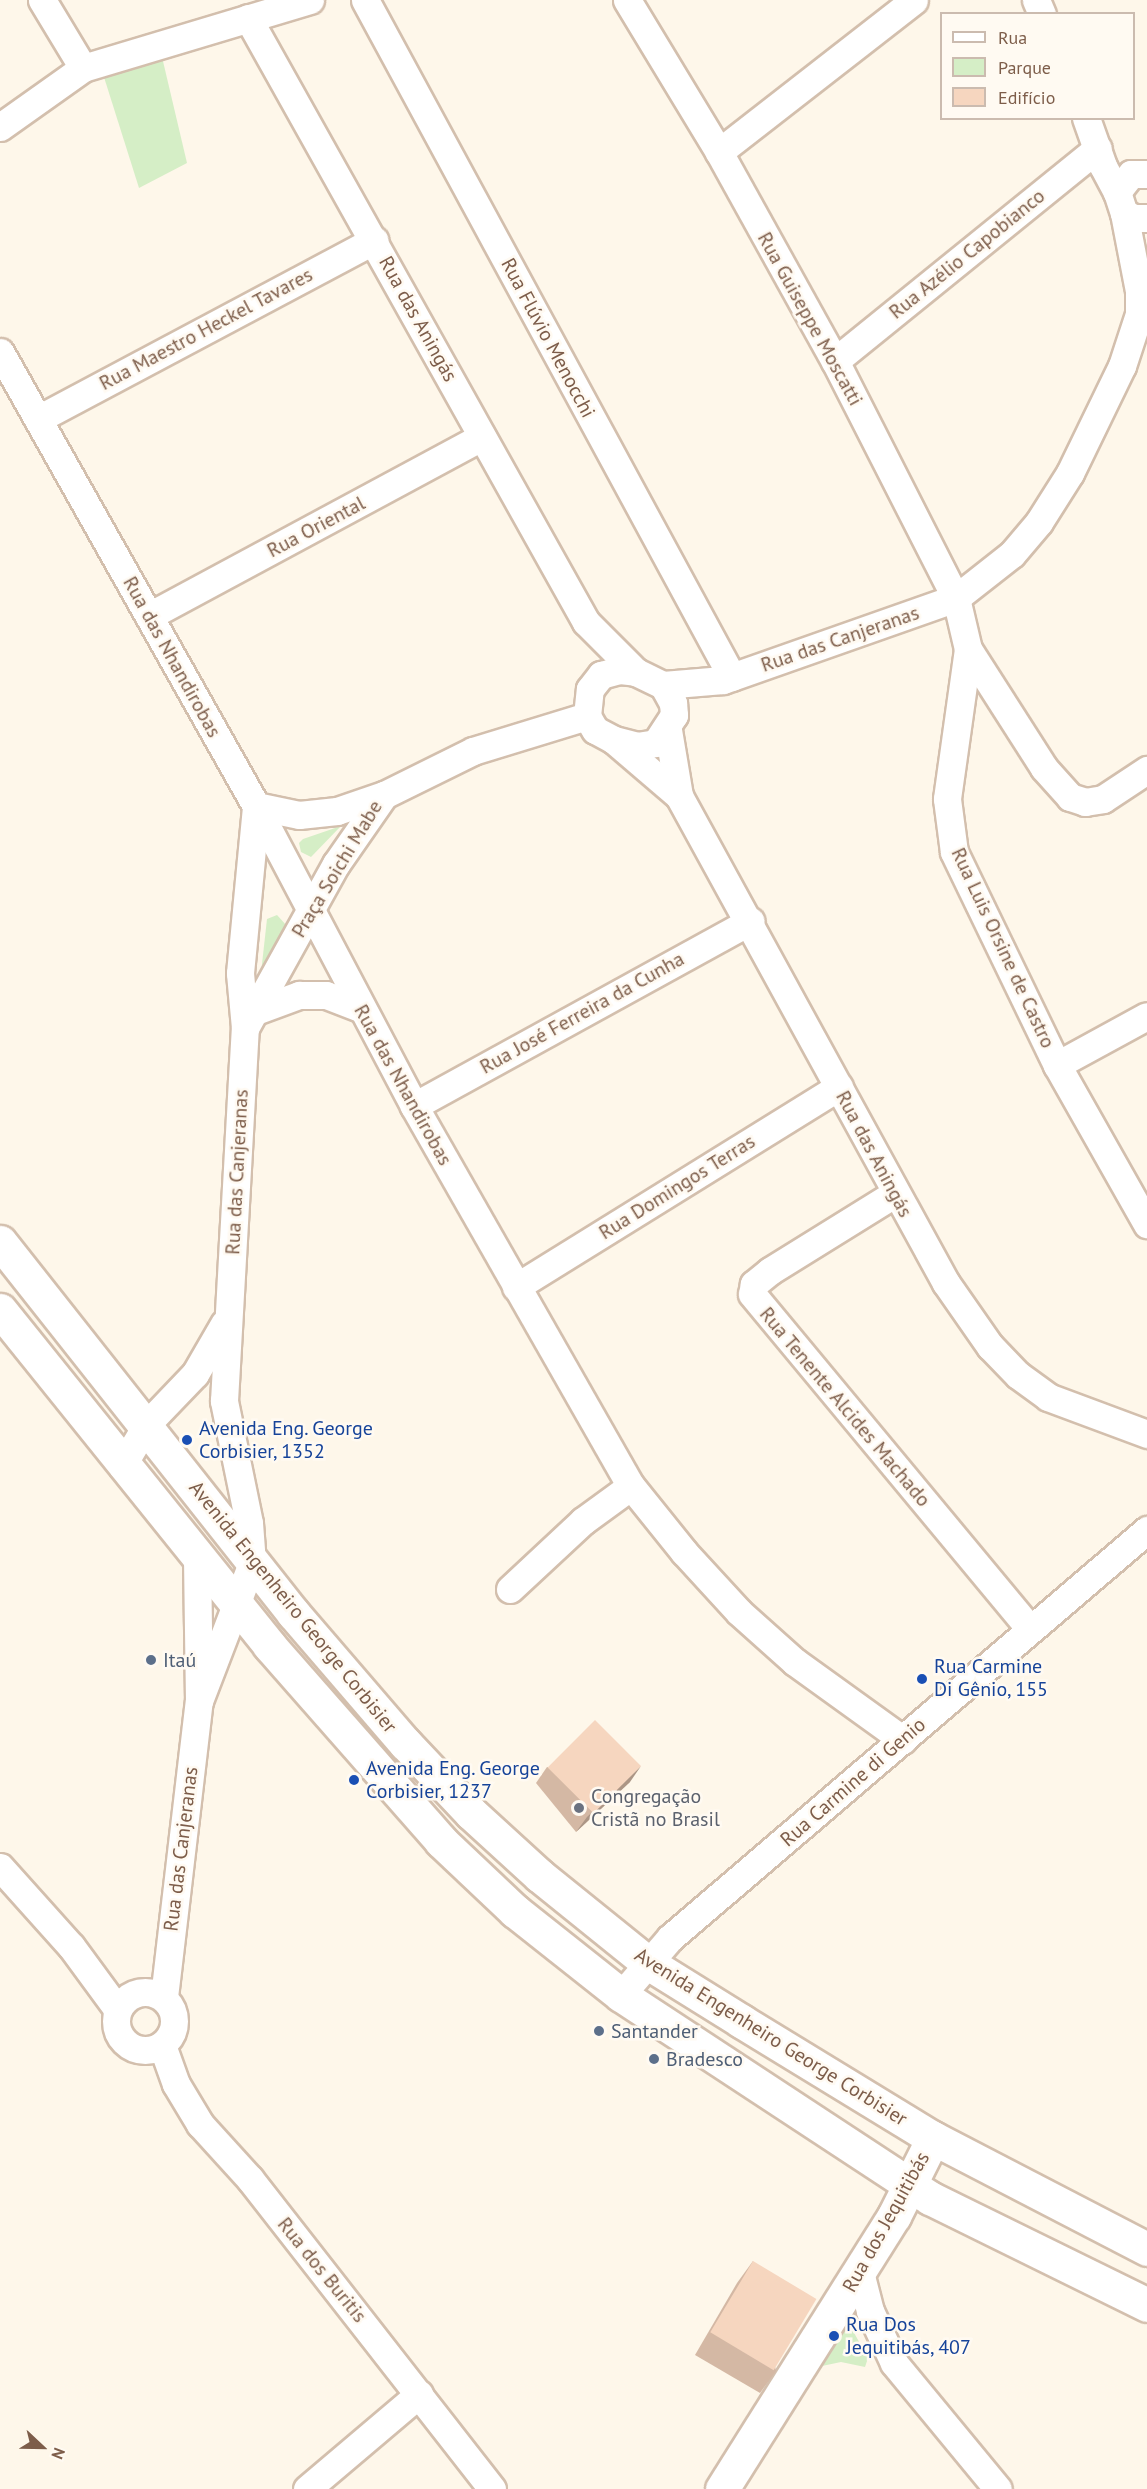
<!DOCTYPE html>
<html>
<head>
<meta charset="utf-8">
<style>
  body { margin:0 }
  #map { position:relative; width:1147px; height:2489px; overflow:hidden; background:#fef7ea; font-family:"PT Sans",sans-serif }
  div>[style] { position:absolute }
  .green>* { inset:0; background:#d5eec6 }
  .roads { filter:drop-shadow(2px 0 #d3bfad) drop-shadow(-2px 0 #d3bfad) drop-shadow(0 2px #d3bfad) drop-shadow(0 -2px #d3bfad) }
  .street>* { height:27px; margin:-13.5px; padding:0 13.5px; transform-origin:13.5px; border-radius:13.5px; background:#fff }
  .street>.ring { margin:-13.5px; padding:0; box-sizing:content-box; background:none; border:27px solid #fff; border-radius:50% }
  .secondary>* { height:33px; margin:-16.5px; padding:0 16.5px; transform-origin:16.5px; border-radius:16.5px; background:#fff }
  .wall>* { inset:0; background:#d4b8a4 }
  .shaded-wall>* { inset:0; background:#ac9686 }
  .building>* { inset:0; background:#f6d6bf; transform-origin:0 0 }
  .dots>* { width:16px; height:16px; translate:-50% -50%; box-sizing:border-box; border:3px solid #fffaf2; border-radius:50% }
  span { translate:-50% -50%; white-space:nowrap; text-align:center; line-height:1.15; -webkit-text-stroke:5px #fffaf2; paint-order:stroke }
  .street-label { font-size:20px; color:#7d5d4a }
  .transit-label { font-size:20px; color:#164399 }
  .left { translate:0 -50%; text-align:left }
  .service-label { font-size:20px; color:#4e5e75 }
  .worship-label { font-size:20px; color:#5b616d }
  .legend { position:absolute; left:940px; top:12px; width:195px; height:108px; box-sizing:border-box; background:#fffaf2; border:2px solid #cbbbaf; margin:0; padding:8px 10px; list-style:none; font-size:18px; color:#7d5d4a }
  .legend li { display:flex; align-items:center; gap:12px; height:30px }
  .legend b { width:30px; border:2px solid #cbbbaf }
  .north { position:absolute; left:12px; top:2417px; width:60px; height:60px; -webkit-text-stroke:4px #fffaf2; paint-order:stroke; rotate:112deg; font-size:16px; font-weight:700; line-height:24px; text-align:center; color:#7d5d4a }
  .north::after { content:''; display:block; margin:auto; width:21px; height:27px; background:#7d5d4a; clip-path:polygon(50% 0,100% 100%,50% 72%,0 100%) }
</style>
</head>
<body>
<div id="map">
  <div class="green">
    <i style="clip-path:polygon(162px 57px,187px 163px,139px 188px,103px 74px)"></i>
    <i style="clip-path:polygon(341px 826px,311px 857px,301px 852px,299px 843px,303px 839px)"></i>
    <i style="clip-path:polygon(277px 915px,287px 926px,261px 973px,267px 919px)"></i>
    <i style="clip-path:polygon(847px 2320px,868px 2358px,865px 2367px,841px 2362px,822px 2366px,817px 2372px,809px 2368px)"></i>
  </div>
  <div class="roads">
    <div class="street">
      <i style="left:42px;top:0;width:79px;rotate:58.9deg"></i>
      <i style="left:365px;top:0;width:770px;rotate:61.54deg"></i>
      <i style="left:627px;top:0;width:178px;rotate:58.8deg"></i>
      <i style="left:719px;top:152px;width:239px;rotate:61deg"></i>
      <i style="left:835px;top:361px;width:266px;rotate:63deg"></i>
      <i style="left:956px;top:598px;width:52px;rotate:76.8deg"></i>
      <i style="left:968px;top:649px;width:141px;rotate:57.4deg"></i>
      <i style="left:1044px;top:768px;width:39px;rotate:48deg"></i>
      <i style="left:1070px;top:797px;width:16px;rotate:18deg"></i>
      <i style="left:1085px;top:802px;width:18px;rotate:-9deg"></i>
      <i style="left:1103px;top:799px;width:53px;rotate:-33.4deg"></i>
      <i style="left:1036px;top:0;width:15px;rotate:67deg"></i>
      <i style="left:248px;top:18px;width:692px;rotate:60.77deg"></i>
      <i style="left:586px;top:622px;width:71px;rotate:45deg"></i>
      <i style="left:1086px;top:118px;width:51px;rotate:70.5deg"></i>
      <i style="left:1103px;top:166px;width:30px;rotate:62deg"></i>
      <i style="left:0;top:127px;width:102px;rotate:-35.4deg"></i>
      <i style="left:83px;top:68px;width:237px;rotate:-16.7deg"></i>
      <i style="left:719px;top:152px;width:247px;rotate:-37.9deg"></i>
      <i style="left:1147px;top:174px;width:16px;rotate:180deg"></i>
      <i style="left:1131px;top:174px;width:23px;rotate:128deg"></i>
      <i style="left:1117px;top:192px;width:22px;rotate:72deg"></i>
      <i style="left:1124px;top:213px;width:11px;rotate:27deg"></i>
      <i style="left:1134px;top:218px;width:13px"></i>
      <i style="left:0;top:352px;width:521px;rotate:60.58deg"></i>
      <i style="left:256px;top:806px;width:339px;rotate:62.2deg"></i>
      <i style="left:414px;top:1106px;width:438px;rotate:60.3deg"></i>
      <i style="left:631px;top:1486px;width:85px;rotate:51.2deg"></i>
      <i style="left:684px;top:1552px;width:81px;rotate:47.5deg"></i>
      <i style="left:739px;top:1612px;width:75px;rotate:41.8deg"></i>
      <i style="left:795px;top:1662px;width:133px;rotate:35.8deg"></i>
      <i style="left:835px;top:361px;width:338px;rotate:-39deg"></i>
      <i style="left:38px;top:419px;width:381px;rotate:-28deg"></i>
      <i style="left:149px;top:616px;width:378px;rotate:-28.3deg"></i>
      <i style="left:968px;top:649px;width:151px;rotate:98deg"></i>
      <i style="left:947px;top:799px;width:53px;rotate:82.5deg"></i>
      <i style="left:954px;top:852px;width:237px;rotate:64.2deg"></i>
      <i style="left:1057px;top:1065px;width:183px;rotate:60.5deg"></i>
      <i style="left:620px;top:670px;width:16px;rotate:7deg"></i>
      <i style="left:636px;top:672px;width:30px;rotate:26deg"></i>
      <i style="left:663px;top:685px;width:21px;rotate:61deg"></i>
      <i style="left:673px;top:703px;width:12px;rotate:85deg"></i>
      <i style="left:674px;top:715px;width:33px;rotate:123deg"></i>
      <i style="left:656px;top:743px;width:18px;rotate:171deg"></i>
      <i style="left:638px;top:746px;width:25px;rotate:-166deg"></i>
      <i style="left:614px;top:740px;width:21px;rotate:-152deg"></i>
      <i style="left:595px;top:730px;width:16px;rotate:-120deg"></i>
      <i style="left:587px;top:716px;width:27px;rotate:-84deg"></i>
      <i style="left:590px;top:689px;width:18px;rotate:-52deg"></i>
      <i style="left:601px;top:675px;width:20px;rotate:-15deg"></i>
      <i style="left:663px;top:685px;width:60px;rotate:-4.8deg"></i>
      <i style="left:723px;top:680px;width:247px;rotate:-19.4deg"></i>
      <i style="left:956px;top:598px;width:71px;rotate:-38.2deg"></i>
      <i style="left:1012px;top:554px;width:42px;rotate:-49.8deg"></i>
      <i style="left:1039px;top:522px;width:58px;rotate:-57.7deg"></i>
      <i style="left:1070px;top:473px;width:119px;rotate:-64.1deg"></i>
      <i style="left:1122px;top:366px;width:55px;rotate:-71.9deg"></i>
      <i style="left:1139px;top:314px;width:23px;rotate:-90deg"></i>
      <i style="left:1139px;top:291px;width:79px;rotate:-100.9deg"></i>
      <i style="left:668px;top:730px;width:67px;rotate:80.5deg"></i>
      <i style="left:679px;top:796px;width:555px;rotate:61.27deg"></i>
      <i style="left:946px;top:1283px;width:77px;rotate:55.1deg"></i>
      <i style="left:990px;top:1346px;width:40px;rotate:46deg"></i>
      <i style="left:1018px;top:1375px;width:37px;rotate:36deg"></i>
      <i style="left:1048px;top:1397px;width:106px;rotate:20.5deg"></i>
      <i style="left:616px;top:742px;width:83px;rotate:40.6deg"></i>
      <i style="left:258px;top:1010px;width:44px;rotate:-20.1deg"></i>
      <i style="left:299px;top:995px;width:27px"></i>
      <i style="left:326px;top:995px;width:36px;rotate:21deg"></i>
      <i style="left:245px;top:1028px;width:188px;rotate:-61deg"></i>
      <i style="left:336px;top:864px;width:84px;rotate:-55.2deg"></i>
      <i style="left:1057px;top:1065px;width:102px;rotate:-28.6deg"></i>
      <i style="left:414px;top:1106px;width:384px;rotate:-28.8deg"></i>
      <i style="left:894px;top:1194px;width:146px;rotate:148.2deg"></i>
      <i style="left:770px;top:1271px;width:21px;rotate:141deg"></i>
      <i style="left:754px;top:1284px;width:10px;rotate:101deg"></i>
      <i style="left:752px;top:1294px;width:435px;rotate:50.3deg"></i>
      <i style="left:516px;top:1287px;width:380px;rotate:-31.8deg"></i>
      <i style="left:122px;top:1466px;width:49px;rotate:-59.2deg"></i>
      <i style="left:147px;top:1424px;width:69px;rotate:-46.2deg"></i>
      <i style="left:195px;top:1374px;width:58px;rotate:-59.9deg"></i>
      <i style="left:510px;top:1589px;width:100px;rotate:-43deg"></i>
      <i style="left:583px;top:1521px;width:59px;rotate:-36.1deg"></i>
      <i style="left:199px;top:1701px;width:148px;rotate:-69deg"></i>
      <i style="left:252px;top:1563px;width:40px;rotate:-94.3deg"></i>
      <i style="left:249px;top:1523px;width:125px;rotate:-101.6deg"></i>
      <i style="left:224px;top:1401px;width:374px;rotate:-86.8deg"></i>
      <i style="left:245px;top:1028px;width:55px;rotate:-95.2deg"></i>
      <i style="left:240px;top:973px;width:168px;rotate:-84.5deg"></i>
      <i style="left:256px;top:806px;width:44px;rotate:11.8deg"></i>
      <i style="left:299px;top:815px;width:38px;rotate:-6deg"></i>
      <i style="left:337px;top:811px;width:50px;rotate:-18.8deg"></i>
      <i style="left:384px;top:795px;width:99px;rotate:-26.3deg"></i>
      <i style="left:473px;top:751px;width:119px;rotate:-17.1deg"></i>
      <i style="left:0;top:1867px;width:106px;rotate:48.1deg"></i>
      <i style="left:71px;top:1946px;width:79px;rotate:53.7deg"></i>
      <i class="ring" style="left:116px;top:1992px;width:31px;height:31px"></i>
      <i style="left:621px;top:1995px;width:75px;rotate:-49.3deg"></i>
      <i style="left:670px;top:1938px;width:628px;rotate:-40.54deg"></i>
      <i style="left:164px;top:1997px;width:298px;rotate:-83.3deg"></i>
      <i style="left:199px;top:1701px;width:146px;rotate:-90.8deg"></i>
      <i style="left:162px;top:2045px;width:41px;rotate:70.3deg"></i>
      <i style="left:176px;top:2084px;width:47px;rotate:59deg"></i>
      <i style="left:200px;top:2124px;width:74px;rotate:47.7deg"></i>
      <i style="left:250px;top:2179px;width:393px;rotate:52deg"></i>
      <i style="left:860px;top:2272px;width:40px;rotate:75.6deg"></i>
      <i style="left:870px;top:2311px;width:57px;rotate:65.2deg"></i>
      <i style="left:894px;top:2363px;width:163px;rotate:50.5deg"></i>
      <i style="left:307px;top:2489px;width:147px;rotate:-40.3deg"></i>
    </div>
    <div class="secondary">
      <i style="left:0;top:1242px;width:473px;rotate:51.7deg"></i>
      <i style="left:293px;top:1613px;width:172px;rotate:49.3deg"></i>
      <i style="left:405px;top:1743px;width:96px;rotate:46.7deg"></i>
      <i style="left:471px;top:1813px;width:93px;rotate:42.4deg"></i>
      <i style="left:540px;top:1876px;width:139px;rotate:38.9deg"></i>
      <i style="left:648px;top:1963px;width:110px;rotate:31.9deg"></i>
      <i style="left:741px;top:2021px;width:225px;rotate:31.4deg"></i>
      <i style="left:933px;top:2138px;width:241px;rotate:27.4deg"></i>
      <i style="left:0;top:1310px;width:430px;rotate:51.2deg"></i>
      <i style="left:269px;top:1645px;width:261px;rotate:48.7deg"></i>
      <i style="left:441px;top:1841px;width:102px;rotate:43.4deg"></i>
      <i style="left:515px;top:1911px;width:135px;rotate:38.4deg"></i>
      <i style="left:621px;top:1995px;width:370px;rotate:33.3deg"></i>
      <i style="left:930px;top:2198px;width:242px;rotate:26.2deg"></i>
      <i style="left:722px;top:2489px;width:323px;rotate:-57.8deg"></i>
      <i style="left:894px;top:2216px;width:87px;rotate:-63.4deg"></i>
    </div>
  </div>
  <div class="wall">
    <i style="clip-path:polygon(547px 1767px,630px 1782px,576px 1832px,536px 1783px)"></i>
    <i style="clip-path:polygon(753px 2261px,776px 2371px,760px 2393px,695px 2355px,737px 2283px)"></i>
  </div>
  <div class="shaded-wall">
    <i style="clip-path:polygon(641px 1766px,630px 1782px,576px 1832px,587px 1817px)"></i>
  </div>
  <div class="building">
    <i style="left:595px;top:1720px;width:65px;height:67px;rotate:45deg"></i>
    <i style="left:753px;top:2261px;width:74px;height:83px;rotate:31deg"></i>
  </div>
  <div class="dots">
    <i style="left:187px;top:1440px;background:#1a4fb4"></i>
    <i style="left:151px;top:1660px;background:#5c6f8a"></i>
    <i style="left:922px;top:1679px;background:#1a4fb4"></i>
    <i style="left:354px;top:1780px;background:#1a4fb4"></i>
    <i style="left:579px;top:1808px;background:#6b7280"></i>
    <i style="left:599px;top:2031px;background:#5c6f8a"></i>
    <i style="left:654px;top:2059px;background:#5c6f8a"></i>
    <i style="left:834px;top:2336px;background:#1a4fb4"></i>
  </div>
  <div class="street-label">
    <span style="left:967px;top:254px;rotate:-39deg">Rua Azélio Capobianco</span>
    <span style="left:418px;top:319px;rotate:61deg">Rua das Aningás</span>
    <span style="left:810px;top:319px;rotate:61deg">Rua Guiseppe Moscatti</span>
    <span style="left:206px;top:329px;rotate:-28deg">Rua Maestro Heckel Tavares</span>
    <span style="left:548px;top:338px;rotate:62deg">Rua Flúvio Menocchi</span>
    <span style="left:316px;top:527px;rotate:-28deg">Rua Oriental</span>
    <span style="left:840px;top:639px;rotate:-19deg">Rua das Canjeranas</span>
    <span style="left:172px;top:657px;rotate:61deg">Rua das Nhandirobas</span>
    <span style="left:337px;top:869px;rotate:-59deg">Praça Soichi Mabe</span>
    <span style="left:1003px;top:948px;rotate:65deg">Rua Luis Orsine de Castro</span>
    <span style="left:582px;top:1013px;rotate:-29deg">Rua José Ferreira da Cunha</span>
    <span style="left:403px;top:1085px;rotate:61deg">Rua das Nhandirobas</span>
    <span style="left:874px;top:1154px;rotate:62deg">Rua das Aningás</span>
    <span style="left:237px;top:1172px;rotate:-87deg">Rua das Canjeranas</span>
    <span style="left:677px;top:1187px;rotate:-32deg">Rua Domingos Terras</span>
    <span style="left:845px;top:1407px;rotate:50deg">Rua Tenente Alcides Machado</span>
    <span style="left:293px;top:1607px;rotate:51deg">Avenida Engenheiro George Corbisier</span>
    <span style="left:853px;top:1782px;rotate:-41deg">Rua Carmine di Genio</span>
    <span style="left:181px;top:1849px;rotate:-83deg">Rua das Canjeranas</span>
    <span style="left:771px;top:2037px;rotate:32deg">Avenida Engenheiro George Corbisier</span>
    <span style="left:886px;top:2222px;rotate:-61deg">Rua dos Jequitibás</span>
    <span style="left:322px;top:2270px;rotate:51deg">Rua dos Buritis</span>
  </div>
  <div class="transit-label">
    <span class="left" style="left:199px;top:1440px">Avenida Eng. George<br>Corbisier, 1352</span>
    <span class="left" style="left:934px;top:1678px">Rua Carmine<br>Di Gênio, 155</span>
    <span class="left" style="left:366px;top:1780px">Avenida Eng. George<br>Corbisier, 1237</span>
    <span class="left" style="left:846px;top:2336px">Rua Dos<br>Jequitibás, 407</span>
  </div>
  <div class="service-label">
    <span class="left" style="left:163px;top:1660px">Itaú</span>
    <span class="left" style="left:611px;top:2031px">Santander</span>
    <span class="left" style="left:666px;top:2059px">Bradesco</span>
  </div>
  <div class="worship-label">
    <span class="left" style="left:591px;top:1808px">Congregação<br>Cristã no Brasil</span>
  </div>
  <ul class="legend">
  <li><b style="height:8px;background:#fff"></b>Rua</li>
  <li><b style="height:16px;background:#d5eec6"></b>Parque</li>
  <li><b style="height:16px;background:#f6d6bf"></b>Edifício</li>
  </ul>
  <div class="north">N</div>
</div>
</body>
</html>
